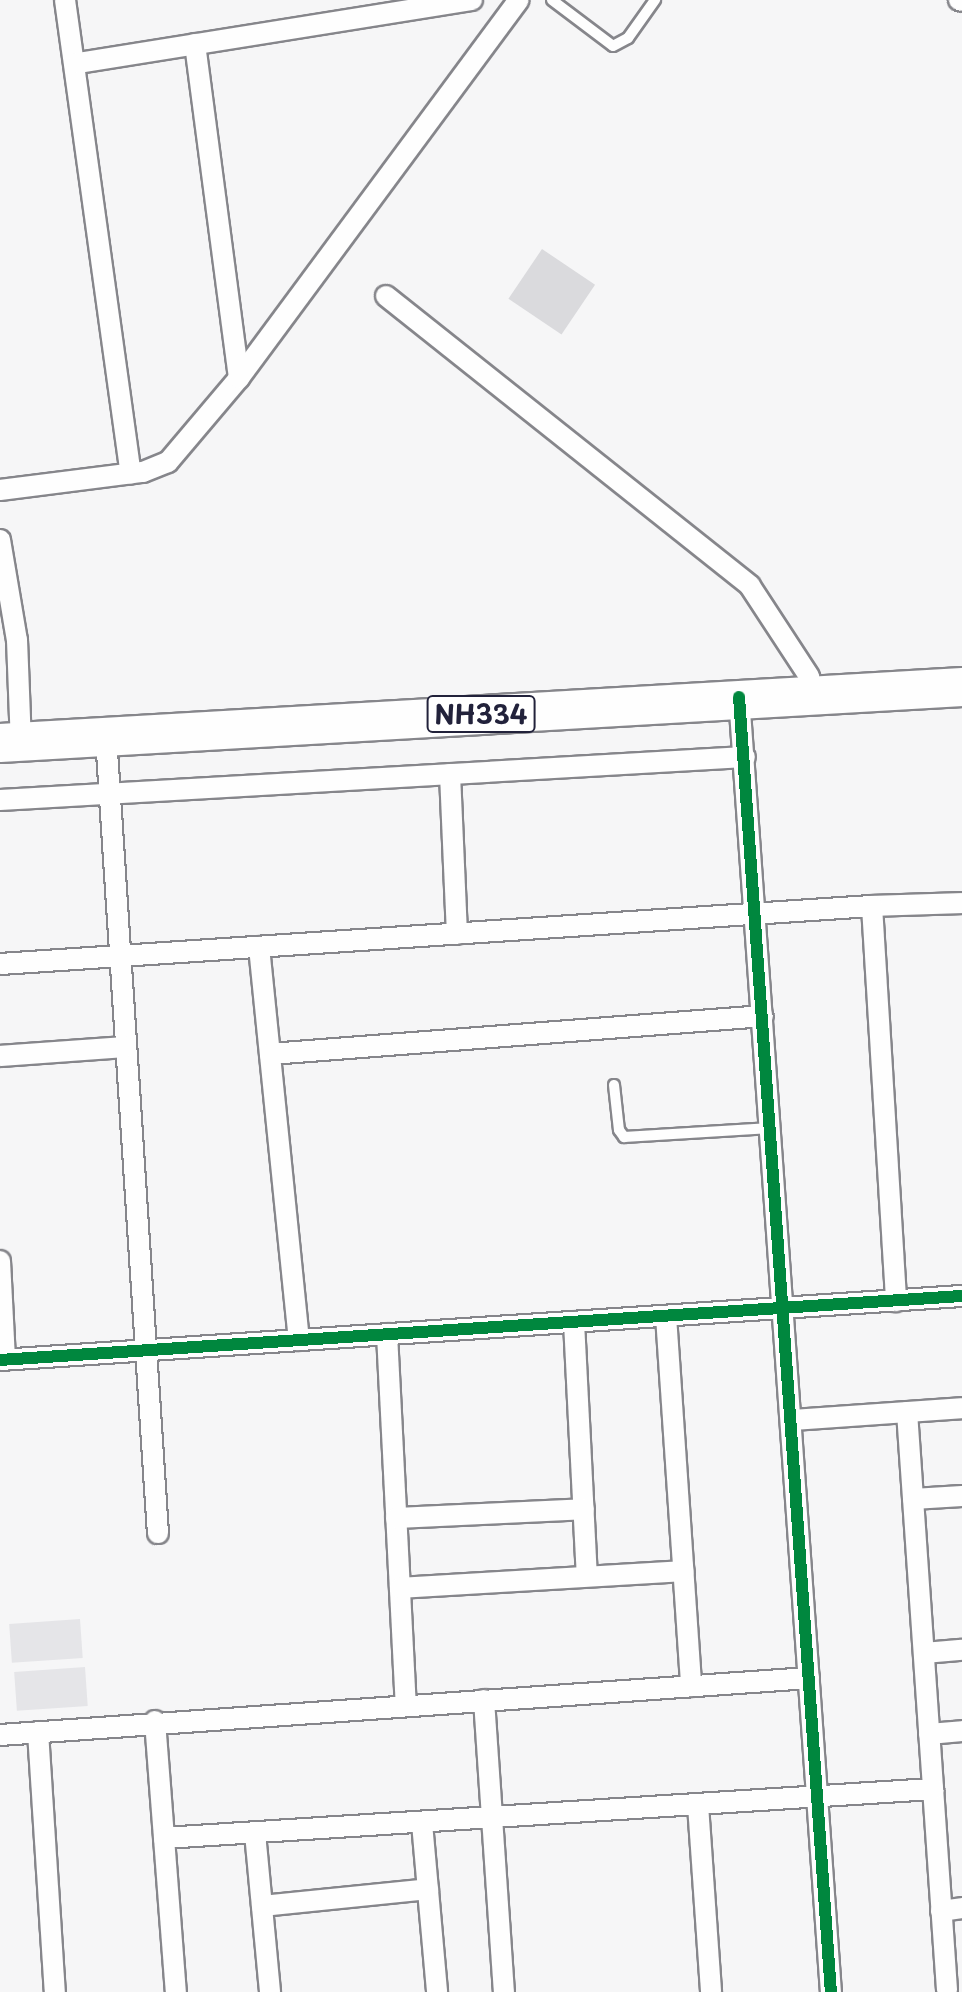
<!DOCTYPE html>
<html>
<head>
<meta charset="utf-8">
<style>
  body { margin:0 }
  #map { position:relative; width:962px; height:1992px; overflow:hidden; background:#f6f6f7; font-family:"Playpen Sans",sans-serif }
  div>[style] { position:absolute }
  .built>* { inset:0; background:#e5e5e8; transform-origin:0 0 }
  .building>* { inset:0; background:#dadadd; transform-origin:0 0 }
  .roads { filter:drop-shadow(2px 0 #86868b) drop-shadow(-2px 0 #86868b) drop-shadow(0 2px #86868b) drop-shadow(0 -2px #86868b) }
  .lane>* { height:10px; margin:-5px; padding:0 5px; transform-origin:5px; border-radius:5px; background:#fefefe }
  .street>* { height:20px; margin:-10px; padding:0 10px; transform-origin:10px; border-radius:10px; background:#fefefe }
  .highway>* { height:38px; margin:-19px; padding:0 19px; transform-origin:19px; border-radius:19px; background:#fefefe }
  .cycleway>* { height:12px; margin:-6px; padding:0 6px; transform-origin:6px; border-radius:6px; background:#00873e }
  span { translate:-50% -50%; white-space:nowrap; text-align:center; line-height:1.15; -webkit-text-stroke:6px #fff; paint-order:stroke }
  .shield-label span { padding:2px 6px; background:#fff; border:2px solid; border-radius:6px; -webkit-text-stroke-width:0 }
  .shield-label { font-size:26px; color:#22223b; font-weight:700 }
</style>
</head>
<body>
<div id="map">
  <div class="built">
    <i style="left:80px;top:1619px;width:39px;height:71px;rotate:86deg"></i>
    <i style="left:85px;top:1667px;width:39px;height:71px;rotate:86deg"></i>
  </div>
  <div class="building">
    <i style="left:542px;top:249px;width:64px;height:60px;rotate:34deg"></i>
  </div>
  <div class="roads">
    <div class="lane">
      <i style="left:552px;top:0;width:76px;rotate:37deg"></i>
      <i style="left:613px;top:46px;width:17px;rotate:-28deg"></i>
      <i style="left:628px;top:38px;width:47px;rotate:-54.6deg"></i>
      <i style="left:614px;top:1085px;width:45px;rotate:83.7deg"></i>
      <i style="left:619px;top:1130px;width:9px;rotate:54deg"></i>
      <i style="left:624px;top:1137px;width:147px;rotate:-3.5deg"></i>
    </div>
    <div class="street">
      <i style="left:65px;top:0;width:478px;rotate:82.1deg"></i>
      <i style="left:959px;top:0;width:3px;rotate:18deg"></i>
      <i style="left:195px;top:44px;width:337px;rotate:82.5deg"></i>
      <i style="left:78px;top:63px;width:399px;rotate:-9.1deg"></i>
      <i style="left:386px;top:296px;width:465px;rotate:38.5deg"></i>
      <i style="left:750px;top:586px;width:108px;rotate:56.8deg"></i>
      <i style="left:0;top:490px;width:144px;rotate:-7.2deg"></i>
      <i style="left:143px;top:472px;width:27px;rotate:-22deg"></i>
      <i style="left:168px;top:462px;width:110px;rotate:-49.8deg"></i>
      <i style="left:239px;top:378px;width:470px;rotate:-53.5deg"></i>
      <i style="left:0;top:540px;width:101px;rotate:80.4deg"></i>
      <i style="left:17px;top:640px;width:102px;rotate:87.8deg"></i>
      <i style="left:739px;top:697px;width:1298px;rotate:85.94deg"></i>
      <i style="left:106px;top:736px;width:799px;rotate:86.27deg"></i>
      <i style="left:450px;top:774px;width:160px;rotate:87.5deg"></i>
      <i style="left:0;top:800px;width:746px;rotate:-3.3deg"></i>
      <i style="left:872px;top:906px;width:90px;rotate:-1.9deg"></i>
      <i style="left:259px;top:947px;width:395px;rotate:84.2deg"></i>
      <i style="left:0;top:964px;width:874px;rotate:-3.81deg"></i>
      <i style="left:872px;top:906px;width:396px;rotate:86.5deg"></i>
      <i style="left:270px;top:1054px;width:494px;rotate:-4.4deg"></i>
      <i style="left:0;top:1056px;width:126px;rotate:-4.1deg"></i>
      <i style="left:0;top:1261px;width:99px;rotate:87.1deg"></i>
      <i style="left:666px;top:1316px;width:371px;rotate:86.1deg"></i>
      <i style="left:574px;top:1322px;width:254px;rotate:87.1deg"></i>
      <i style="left:387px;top:1334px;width:371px;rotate:87.1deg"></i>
      <i style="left:0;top:1360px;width:964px;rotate:-3.81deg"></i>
      <i style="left:907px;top:1412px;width:579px;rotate:86.04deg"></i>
      <i style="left:792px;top:1420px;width:170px;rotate:-4deg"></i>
      <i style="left:913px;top:1499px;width:49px;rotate:-3.5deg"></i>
      <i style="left:396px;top:1518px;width:188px;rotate:-2.7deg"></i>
      <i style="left:400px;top:1588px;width:284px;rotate:-3.4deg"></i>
      <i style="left:924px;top:1653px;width:38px;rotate:-5deg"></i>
      <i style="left:484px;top:1700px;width:293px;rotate:86.1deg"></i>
      <i style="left:155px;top:1721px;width:272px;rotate:85.6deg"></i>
      <i style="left:38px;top:1732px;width:261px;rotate:86.3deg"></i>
      <i style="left:929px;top:1734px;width:33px;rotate:-5deg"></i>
      <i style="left:0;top:1735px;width:811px;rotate:-4.03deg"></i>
      <i style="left:698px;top:1805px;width:187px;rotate:86deg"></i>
      <i style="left:422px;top:1823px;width:170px;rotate:84.9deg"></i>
      <i style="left:255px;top:1833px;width:160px;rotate:84.6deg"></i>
      <i style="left:164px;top:1838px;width:771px;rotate:-3.65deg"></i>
      <i style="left:262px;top:1906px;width:167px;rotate:-5.8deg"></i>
      <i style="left:941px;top:1911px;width:21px;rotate:-8deg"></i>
    </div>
    <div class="highway">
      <i style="left:0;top:743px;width:964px;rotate:-3.33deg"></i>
    </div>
  </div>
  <div class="cycleway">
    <i style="left:739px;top:697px;width:1298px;rotate:85.94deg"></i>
    <i style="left:0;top:1360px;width:964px;rotate:-3.81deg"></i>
  </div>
  <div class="shield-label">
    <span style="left:481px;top:714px">NH334</span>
  </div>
</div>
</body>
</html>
